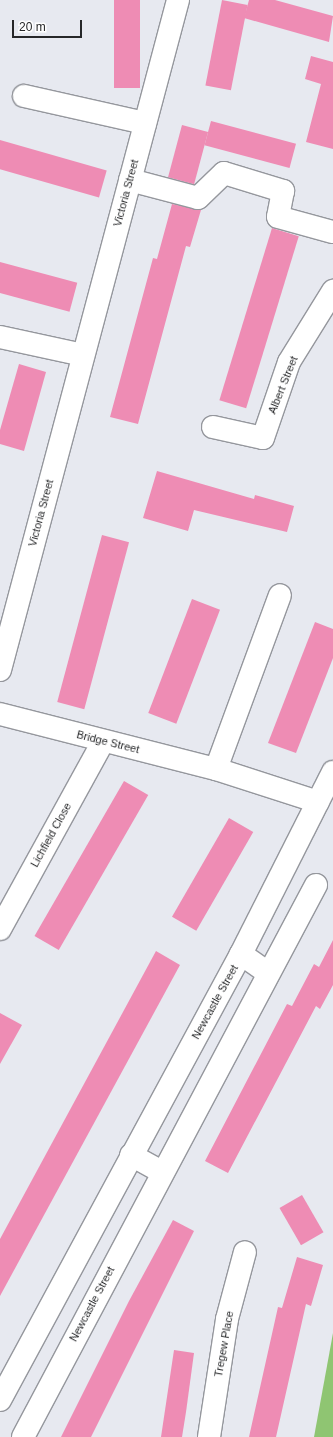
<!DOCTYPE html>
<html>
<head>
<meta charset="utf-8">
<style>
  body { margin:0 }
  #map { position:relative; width:333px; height:1437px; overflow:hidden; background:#e7e9f0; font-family:Helvetica,sans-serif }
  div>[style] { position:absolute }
  .forest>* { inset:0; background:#8fc572 }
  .building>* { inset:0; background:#ee8cb4; transform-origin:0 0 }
  .roads { filter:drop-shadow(1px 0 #95979d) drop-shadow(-1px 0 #95979d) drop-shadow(0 1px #95979d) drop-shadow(0 -1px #95979d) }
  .street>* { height:22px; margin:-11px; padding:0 11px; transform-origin:11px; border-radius:11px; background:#fff }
  .secondary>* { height:22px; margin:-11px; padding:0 11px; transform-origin:11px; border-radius:11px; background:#fff }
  span { translate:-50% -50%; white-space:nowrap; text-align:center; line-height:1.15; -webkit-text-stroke:3.5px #fff; paint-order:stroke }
  .street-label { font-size:11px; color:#262729 }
  .scale { position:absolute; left:12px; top:20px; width:70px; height:18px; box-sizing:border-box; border:2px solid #262729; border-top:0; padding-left:5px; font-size:12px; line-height:14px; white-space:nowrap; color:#262729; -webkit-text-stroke:3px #fff; paint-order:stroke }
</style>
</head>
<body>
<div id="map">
  <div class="forest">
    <i style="clip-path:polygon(333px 1333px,333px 1437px,314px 1437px)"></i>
  </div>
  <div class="building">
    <i style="left:114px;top:0;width:26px;height:88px"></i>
    <i style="left:222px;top:0;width:26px;height:87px;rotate:11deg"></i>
    <i style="clip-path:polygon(249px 0,275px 0,333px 16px,329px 42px,244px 18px)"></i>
    <i style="clip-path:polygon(311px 56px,333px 62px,333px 149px,306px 142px,321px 84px,305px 79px)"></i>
    <i style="left:211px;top:121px;width:88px;height:25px;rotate:15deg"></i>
    <i style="left:182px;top:125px;width:27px;height:54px;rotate:15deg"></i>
    <i style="left:0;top:140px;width:111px;height:28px;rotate:16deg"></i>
    <i style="clip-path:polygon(172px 204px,201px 210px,190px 247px,186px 246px,138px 424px,110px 417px,153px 258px,157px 259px)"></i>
    <i style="left:272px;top:228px;width:28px;height:180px;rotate:17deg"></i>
    <i style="left:0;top:262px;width:80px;height:30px;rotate:15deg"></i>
    <i style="clip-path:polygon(19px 364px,46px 372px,24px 451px,0 444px,0 430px)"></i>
    <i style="clip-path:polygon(157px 471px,254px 499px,255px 495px,294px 506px,287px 532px,194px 510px,188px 531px,143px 518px)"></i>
    <i style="left:102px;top:535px;width:28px;height:173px;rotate:15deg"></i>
    <i style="left:192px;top:599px;width:30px;height:122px;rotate:21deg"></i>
    <i style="clip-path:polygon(315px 622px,333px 629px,333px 658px,296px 753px,268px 743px)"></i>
    <i style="left:124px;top:781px;width:28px;height:179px;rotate:30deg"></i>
    <i style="left:229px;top:818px;width:28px;height:114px;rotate:30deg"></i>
    <i style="clip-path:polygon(333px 940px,333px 985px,320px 1009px,316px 1006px,228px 1173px,205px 1161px,287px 1004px,292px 1006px,314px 964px,319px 967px)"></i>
    <i style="clip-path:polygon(156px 951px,180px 965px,0 1296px,0 1239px)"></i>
    <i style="clip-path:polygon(0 1013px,22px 1025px,0 1064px)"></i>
    <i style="left:302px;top:1195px;width:43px;height:26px;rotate:60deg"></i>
    <i style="clip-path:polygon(173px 1220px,194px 1231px,91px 1437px,61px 1437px,129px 1301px)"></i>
    <i style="clip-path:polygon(297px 1257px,323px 1265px,311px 1306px,306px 1304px,276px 1437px,249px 1437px,278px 1307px,282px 1308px)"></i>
    <i style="clip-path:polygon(174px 1350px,194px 1353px,186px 1412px,182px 1437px,161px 1437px)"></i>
  </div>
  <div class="roads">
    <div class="street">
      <i style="left:24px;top:96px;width:124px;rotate:12.6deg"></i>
      <i style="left:130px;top:180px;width:70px;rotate:14.8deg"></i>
      <i style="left:198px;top:198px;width:36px;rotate:-44deg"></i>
      <i style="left:224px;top:173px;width:62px;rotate:17deg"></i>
      <i style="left:283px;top:191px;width:26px;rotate:101deg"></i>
      <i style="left:278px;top:217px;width:57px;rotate:15.3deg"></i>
      <i style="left:0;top:337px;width:85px;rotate:12.2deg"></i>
      <i style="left:213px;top:427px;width:51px;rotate:12.4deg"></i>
      <i style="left:263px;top:438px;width:80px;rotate:-71.1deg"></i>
      <i style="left:289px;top:362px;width:84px;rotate:-58.2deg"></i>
      <i style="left:0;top:670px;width:693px;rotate:-75.12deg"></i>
      <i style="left:0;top:714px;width:223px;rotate:14.3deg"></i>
      <i style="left:216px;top:769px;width:107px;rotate:17.9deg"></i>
      <i style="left:216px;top:769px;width:185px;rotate:-69.8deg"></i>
      <i style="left:0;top:929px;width:213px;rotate:-61.2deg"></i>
      <i style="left:241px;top:954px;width:33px;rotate:35deg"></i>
      <i style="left:131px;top:1155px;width:35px;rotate:29deg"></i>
      <i style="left:23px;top:1437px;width:625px;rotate:-62.04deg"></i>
      <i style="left:209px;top:1437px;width:119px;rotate:-81.3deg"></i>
      <i style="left:227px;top:1319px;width:69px;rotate:-75deg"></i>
    </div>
    <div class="secondary">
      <i style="left:0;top:1400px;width:507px;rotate:-61.62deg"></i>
      <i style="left:241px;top:954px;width:204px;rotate:-63.2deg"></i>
    </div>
  </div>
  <div class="street-label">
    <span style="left:126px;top:193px;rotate:-75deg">Victoria Street</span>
    <span style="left:283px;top:385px;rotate:-68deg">Albert Street</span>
    <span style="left:41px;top:513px;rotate:-75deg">Victoria Street</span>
    <span style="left:108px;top:742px;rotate:14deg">Bridge Street</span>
    <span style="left:51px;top:835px;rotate:-61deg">Lichfield Close</span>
    <span style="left:215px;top:1002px;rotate:-61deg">Newcastle Street</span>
    <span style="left:92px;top:1304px;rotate:-62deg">Newcastle Street</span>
    <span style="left:224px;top:1344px;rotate:-80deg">Tregew Place</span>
  </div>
  <div class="scale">20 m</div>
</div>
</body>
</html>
